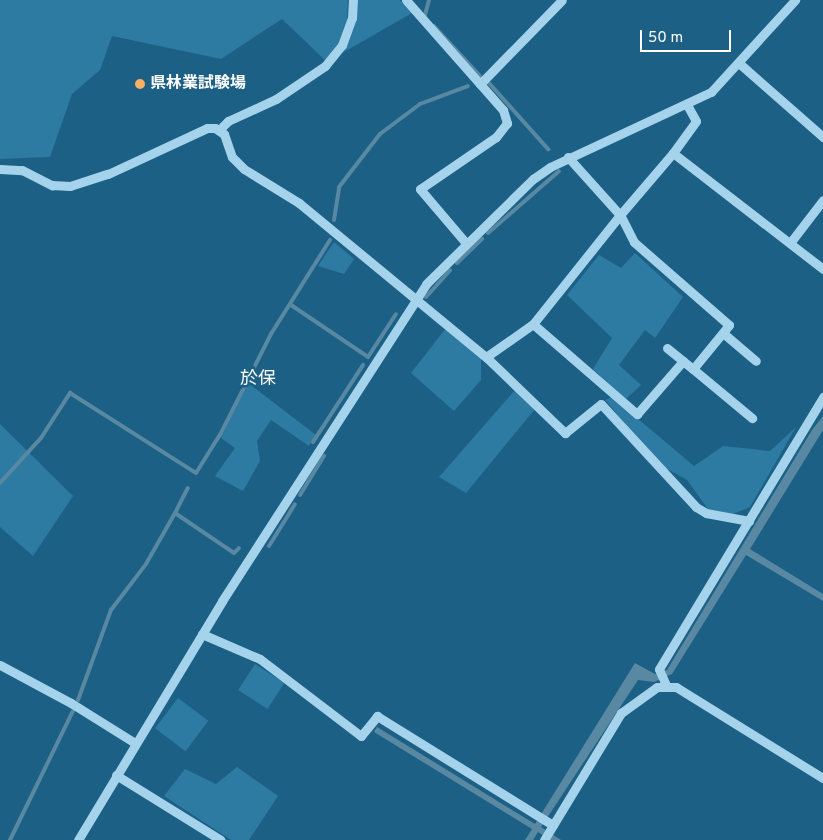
<!DOCTYPE html>
<html>
<head>
<meta charset="utf-8">
<style>
  body { margin:0 }
  #map { position:relative; width:823px; height:840px; overflow:hidden; background:#1d6086; font-family:Overpass,"Noto Sans JP",sans-serif }
  div>[style] { position:absolute }
  .green>* { inset:0; background:#2d7aa2; transform-origin:0 0 }
  .water>* { inset:0; background:#5888a2 }
  .stream>* { height:4px; margin:-2px; padding:0 2px; transform-origin:2px; border-radius:2px; background:#5888a2 }
  .minor>* { height:9px; margin:-4.5px; padding:0 4.5px; transform-origin:4.5px; border-radius:4.5px; background:#a4d3eb }
  .dots>* { width:14px; height:14px; translate:-50% -50%; box-sizing:border-box; border:2px solid #1d6086; border-radius:50% }
  span { translate:-50% -50%; white-space:nowrap; text-align:center; line-height:1.15; -webkit-text-stroke:5px #1d6086; paint-order:stroke }
  .poi-label { font-size:16px; color:#fff; font-weight:700 }
  .left { translate:0 -50%; text-align:left }
  .neighbourhood-label { font-size:18px; color:#fff }
  .scale { position:absolute; left:640px; top:30px; width:91px; height:22px; box-sizing:border-box; border:2px solid #fff; border-top:0; padding-left:6px; font-size:15px; line-height:18px; white-space:nowrap; color:#fff; -webkit-text-stroke:4px #1d6086; paint-order:stroke }
</style>
</head>
<body>
<div id="map">
  <div class="green">
    <i style="clip-path:polygon(0 0,348px 0,347px 19px,339px 42px,326px 61px,282px 19px,221px 59px,112px 36px,100px 70px,72px 94px,50px 157px,0 159px)"></i>
    <i style="clip-path:polygon(356px 0,400px 0,412px 13px,344px 52px,355px 19px)"></i>
    <i style="clip-path:polygon(334px 242px,354px 259px,344px 274px,318px 266px)"></i>
    <i style="clip-path:polygon(635px 253px,683px 297px,655px 338px,645px 330px,619px 365px,641px 385px,625px 400px,593px 369px,612px 338px,567px 295px,599px 255px,621px 268px)"></i>
    <i style="clip-path:polygon(446px 328px,481px 358px,481px 380px,454px 411px,411px 373px)"></i>
    <i style="clip-path:polygon(248px 383px,316px 435px,309px 446px,271px 420px,257px 441px,260px 461px,243px 491px,215px 476px,235px 448px,221px 438px)"></i>
    <i style="clip-path:polygon(515px 390px,535px 409px,466px 493px,439px 477px)"></i>
    <i style="clip-path:polygon(612px 397px,694px 466px,723px 446px,770px 451px,796px 427px,750px 507px,733px 514px,708px 509px,687px 480px,662px 466px,605px 400px)"></i>
    <i style="clip-path:polygon(0 424px,73px 496px,33px 556px,0 527px)"></i>
    <i style="left:255px;top:664px;width:35px;height:31px;rotate:33deg"></i>
    <i style="left:178px;top:698px;width:38px;height:38px;rotate:37deg"></i>
    <i style="clip-path:polygon(237px 767px,278px 796px,249px 840px,231px 840px,164px 796px,185px 769px,216px 784px)"></i>
  </div>
  <div class="water">
    <i style="clip-path:polygon(823px 416px,823px 430px,750px 549px,823px 594px,823px 601px,746px 555px,672px 674px,654px 682px,638px 680px,541px 827px,561px 840px,550px 840px,538px 832px,533px 840px,525px 840px,532px 829px,374px 732px,377px 727px,535px 824px,635px 663px,655px 674px,667px 670px,812px 430px)"></i>
  </div>
  <div class="stream">
    <i style="left:425px;top:15px;width:16px;rotate:-75deg"></i>
    <i style="left:434px;top:26px;width:68px;rotate:47.4deg"></i>
    <i style="left:489px;top:83px;width:89px;rotate:48.2deg"></i>
    <i style="left:334px;top:220px;width:33px;rotate:-81deg"></i>
    <i style="left:339px;top:187px;width:67px;rotate:-52.3deg"></i>
    <i style="left:380px;top:134px;width:50px;rotate:-36.9deg"></i>
    <i style="left:420px;top:104px;width:51px;rotate:-20.6deg"></i>
    <i style="left:488px;top:233px;width:94px;rotate:-41.1deg"></i>
    <i style="left:457px;top:263px;width:35px;rotate:-44deg"></i>
    <i style="left:426px;top:297px;width:36px;rotate:-48deg"></i>
    <i style="left:291px;top:305px;width:93px;rotate:34deg"></i>
    <i style="left:368px;top:357px;width:51px;rotate:-56.9deg"></i>
    <i style="left:313px;top:442px;width:92px;rotate:-57deg"></i>
    <i style="left:0;top:483px;width:61px;rotate:-47.7deg"></i>
    <i style="left:41px;top:438px;width:54px;rotate:-57.2deg"></i>
    <i style="left:70px;top:393px;width:149px;rotate:32.4deg"></i>
    <i style="left:196px;top:473px;width:47px;rotate:-58deg"></i>
    <i style="left:221px;top:433px;width:111px;rotate:-63.2deg"></i>
    <i style="left:271px;top:334px;width:111px;rotate:-57.9deg"></i>
    <i style="left:300px;top:495px;width:46px;rotate:-58.4deg"></i>
    <i style="left:175px;top:513px;width:28px;rotate:-63deg"></i>
    <i style="left:269px;top:546px;width:49px;rotate:-58.2deg"></i>
    <i style="left:78px;top:700px;width:96px;rotate:-69.9deg"></i>
    <i style="left:111px;top:610px;width:58px;rotate:-52.7deg"></i>
    <i style="left:146px;top:564px;width:59px;rotate:-60.4deg"></i>
    <i style="left:175px;top:513px;width:71px;rotate:34.1deg"></i>
    <i style="left:234px;top:553px;width:7px;rotate:-45deg"></i>
    <i style="left:10px;top:840px;width:144px;rotate:-64deg"></i>
  </div>
  <div class="minor">
    <i style="left:406px;top:0;width:147px;rotate:48.6deg"></i>
    <i style="left:503px;top:110px;width:14px;rotate:73deg"></i>
    <i style="left:507px;top:123px;width:18px;rotate:128deg"></i>
    <i style="left:496px;top:137px;width:92px;rotate:145.6deg"></i>
    <i style="left:420px;top:189px;width:71px;rotate:49.6deg"></i>
    <i style="left:740px;top:64px;width:111px;rotate:41.3deg"></i>
    <i style="left:480px;top:84px;width:117px;rotate:-45.7deg"></i>
    <i style="left:219px;top:130px;width:13px;rotate:-45deg"></i>
    <i style="left:228px;top:121px;width:53px;rotate:-24.6deg"></i>
    <i style="left:276px;top:99px;width:59px;rotate:-34deg"></i>
    <i style="left:325px;top:66px;width:27px;rotate:-51deg"></i>
    <i style="left:342px;top:45px;width:29px;rotate:-70deg"></i>
    <i style="left:352px;top:18px;width:18px;rotate:-87deg"></i>
    <i style="left:673px;top:153px;width:190px;rotate:37.7deg"></i>
    <i style="left:0;top:169px;width:22px;rotate:3deg"></i>
    <i style="left:22px;top:170px;width:34px;rotate:27deg"></i>
    <i style="left:52px;top:185px;width:18px;rotate:3deg"></i>
    <i style="left:70px;top:186px;width:40px;rotate:-18deg"></i>
    <i style="left:108px;top:174px;width:109px;rotate:-24.9deg"></i>
    <i style="left:207px;top:128px;width:8px"></i>
    <i style="left:215px;top:128px;width:11px;rotate:34deg"></i>
    <i style="left:224px;top:134px;width:24px;rotate:71deg"></i>
    <i style="left:232px;top:157px;width:17px;rotate:45deg"></i>
    <i style="left:244px;top:169px;width:65px;rotate:31.7deg"></i>
    <i style="left:299px;top:203px;width:242px;rotate:39.5deg"></i>
    <i style="left:486px;top:357px;width:57px;rotate:-35.1deg"></i>
    <i style="left:533px;top:324px;width:139px;rotate:-51.4deg"></i>
    <i style="left:620px;top:215px;width:78px;rotate:-131.9deg"></i>
    <i style="left:790px;top:243px;width:54px;rotate:-52.5deg"></i>
    <i style="left:533px;top:324px;width:138px;rotate:40.9deg"></i>
    <i style="left:637px;top:414px;width:70px;rotate:-49deg"></i>
    <i style="left:683px;top:361px;width:13px;rotate:39deg"></i>
    <i style="left:693px;top:369px;width:57px;rotate:-50.7deg"></i>
    <i style="left:729px;top:325px;width:126px;rotate:-138.9deg"></i>
    <i style="left:634px;top:242px;width:30px;rotate:-117deg"></i>
    <i style="left:620px;top:215px;width:82px;rotate:-49.5deg"></i>
    <i style="left:673px;top:153px;width:39px;rotate:-54deg"></i>
    <i style="left:696px;top:121px;width:18px;rotate:-119deg"></i>
    <i style="left:723px;top:333px;width:43px;rotate:40.3deg"></i>
    <i style="left:667px;top:348px;width:21px;rotate:39deg"></i>
    <i style="left:486px;top:357px;width:110px;rotate:43.9deg"></i>
    <i style="left:565px;top:433px;width:46px;rotate:-38.9deg"></i>
    <i style="left:601px;top:404px;width:140px;rotate:47.3deg"></i>
    <i style="left:696px;top:507px;width:12px;rotate:31deg"></i>
    <i style="left:706px;top:513px;width:44px;rotate:10.5deg"></i>
    <i style="left:693px;top:369px;width:77px;rotate:39.7deg"></i>
    <i style="left:202px;top:634px;width:63px;rotate:23.3deg"></i>
    <i style="left:260px;top:659px;width:127px;rotate:37.3deg"></i>
    <i style="left:361px;top:736px;width:26px;rotate:-51deg"></i>
    <i style="left:377px;top:716px;width:207px;rotate:31.8deg"></i>
    <i style="left:0;top:665px;width:81px;rotate:28.2deg"></i>
    <i style="left:71px;top:703px;width:75px;rotate:32deg"></i>
    <i style="left:666px;top:685px;width:17px;rotate:-114deg"></i>
    <i style="left:659px;top:669px;width:318px;rotate:-58.9deg"></i>
    <i style="left:116px;top:775px;width:123px;rotate:31.8deg"></i>
    <i style="left:78px;top:840px;width:279px;rotate:-58.9deg"></i>
    <i style="left:222px;top:601px;width:377px;rotate:-57.2deg"></i>
    <i style="left:426px;top:284px;width:150px;rotate:-44.5deg"></i>
    <i style="left:533px;top:179px;width:21px;rotate:-35deg"></i>
    <i style="left:550px;top:167px;width:178px;rotate:-25deg"></i>
    <i style="left:711px;top:92px;width:125px;rotate:-47.6deg"></i>
    <i style="left:544px;top:840px;width:149px;rotate:-58.8deg"></i>
    <i style="left:621px;top:713px;width:44px;rotate:-35.8deg"></i>
    <i style="left:657px;top:687px;width:19px"></i>
    <i style="left:676px;top:687px;width:173px;rotate:31.8deg"></i>
  </div>
  <div class="dots">
    <i style="left:140px;top:84px;background:#fbaf62"></i>
  </div>
  <div class="poi-label">
    <span class="left" style="left:150px;top:84px">県林業試験場</span>
  </div>
  <div class="neighbourhood-label">
    <span style="left:258px;top:380px">於保</span>
  </div>
  <div class="scale">50 m</div>
</div>
</body>
</html>
